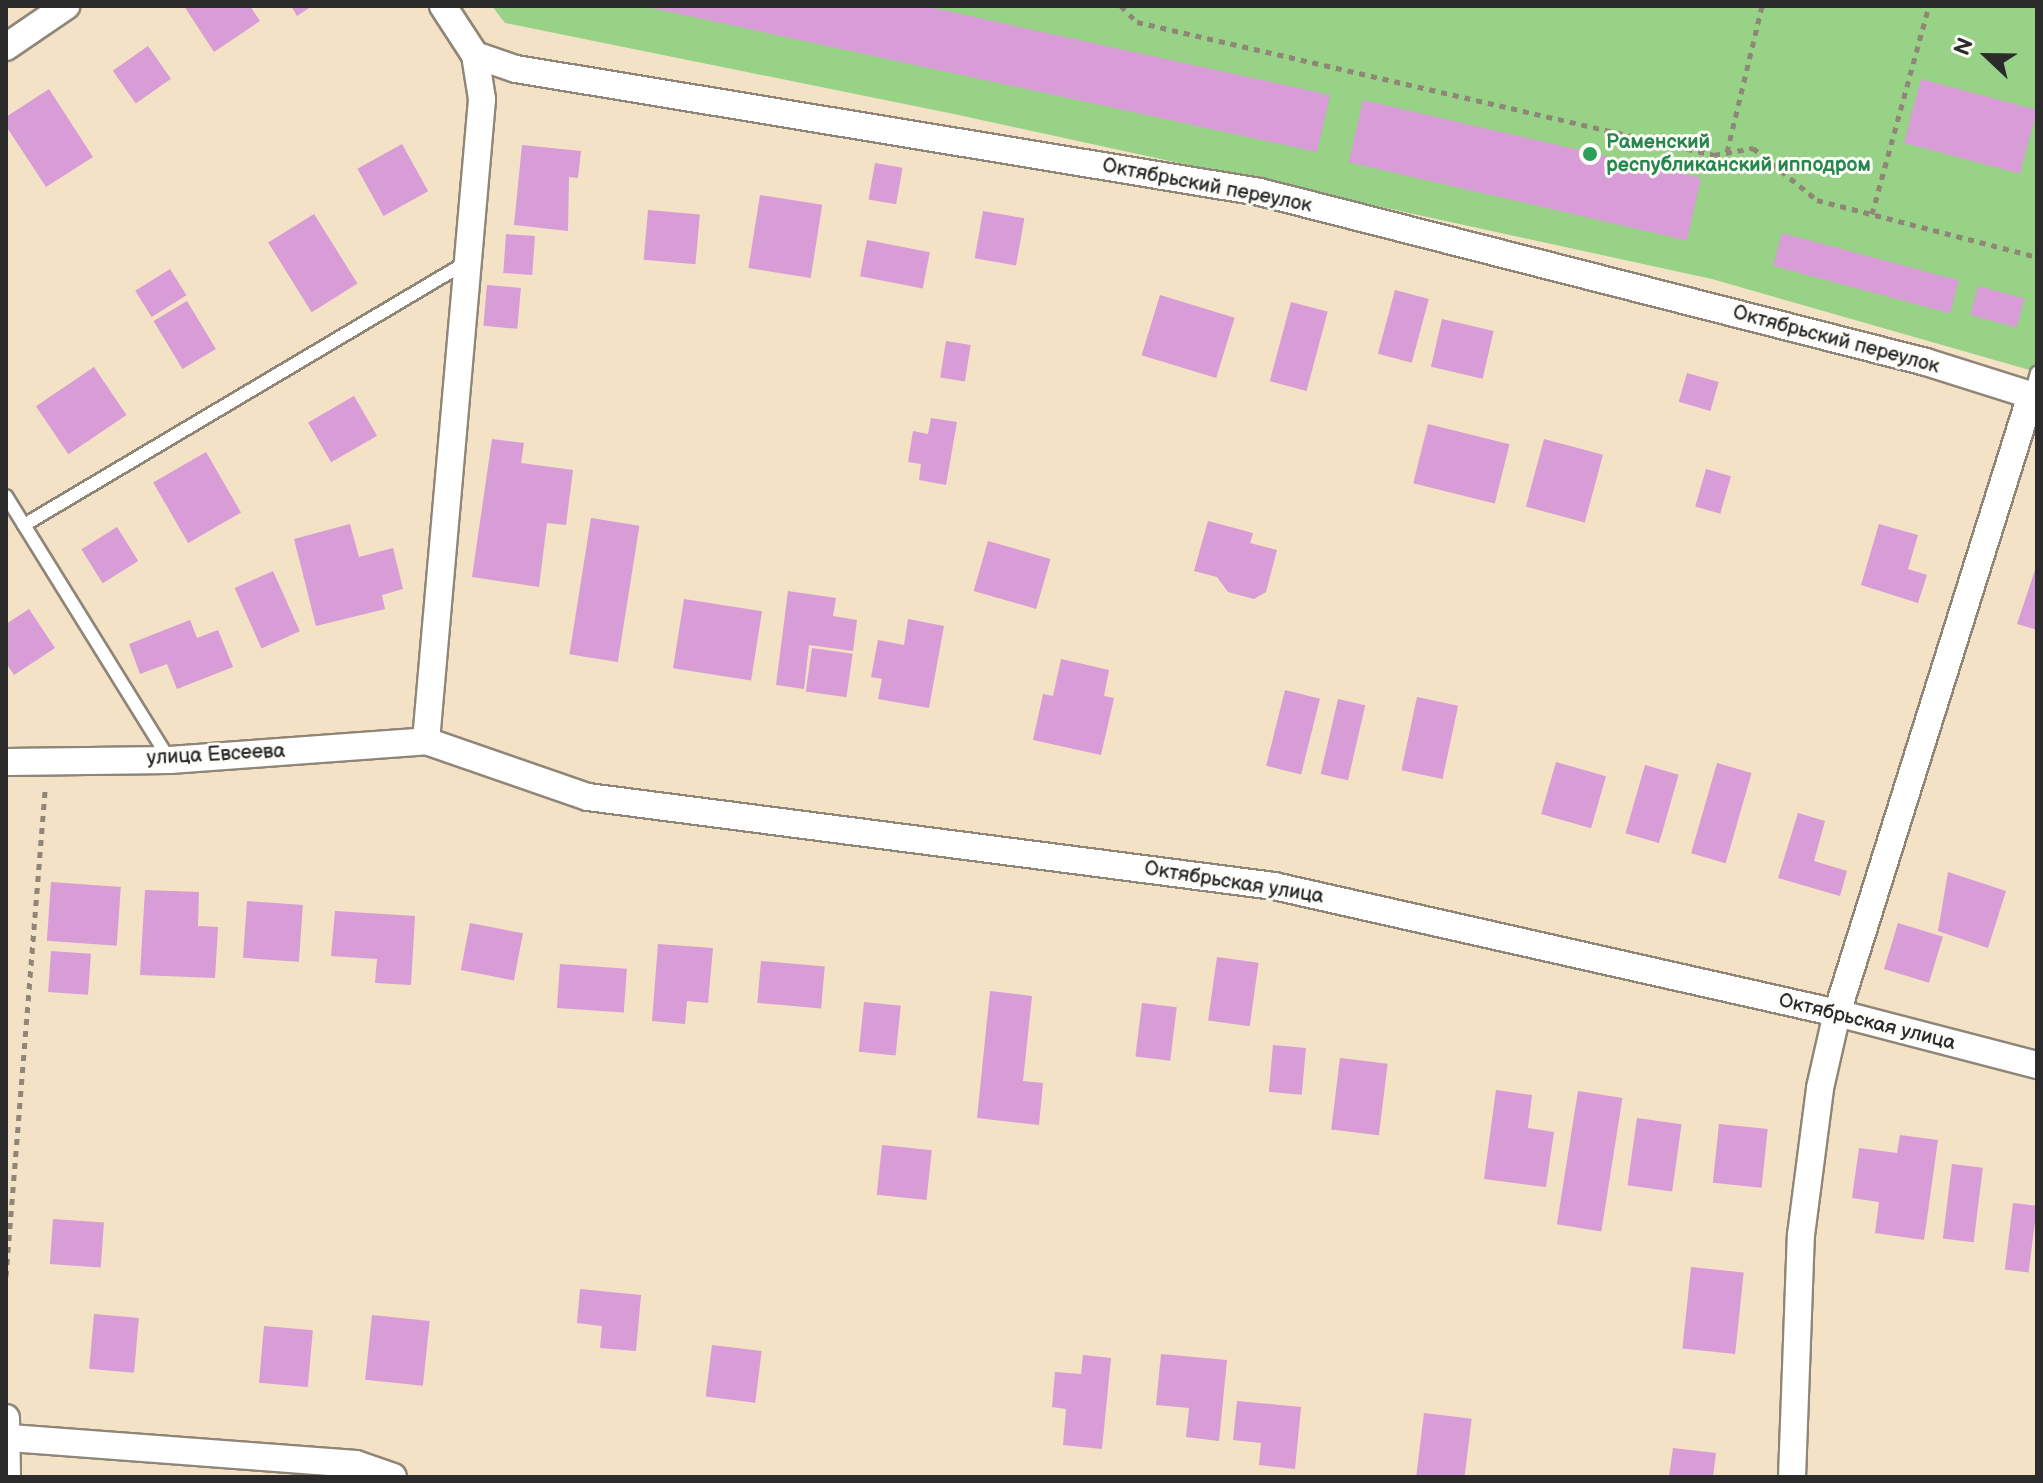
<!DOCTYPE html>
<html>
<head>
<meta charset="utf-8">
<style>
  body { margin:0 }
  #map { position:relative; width:2043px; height:1483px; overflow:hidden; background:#f3e2c6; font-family:"Balsamiq Sans",sans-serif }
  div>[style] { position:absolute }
  .green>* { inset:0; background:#97d286 }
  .building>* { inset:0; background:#d89cd6; transform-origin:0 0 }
  .path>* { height:5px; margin-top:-2.5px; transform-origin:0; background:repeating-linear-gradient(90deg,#8f8678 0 6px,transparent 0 12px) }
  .roads { filter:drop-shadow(2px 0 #8f8678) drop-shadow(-2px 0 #8f8678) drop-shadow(0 2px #8f8678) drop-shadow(0 -2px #8f8678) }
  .service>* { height:12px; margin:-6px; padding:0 6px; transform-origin:6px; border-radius:6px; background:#fff }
  .minor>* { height:26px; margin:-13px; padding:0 13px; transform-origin:13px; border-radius:13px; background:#fff }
  .dots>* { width:22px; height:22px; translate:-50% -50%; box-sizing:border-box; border:4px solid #fdfcf7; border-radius:50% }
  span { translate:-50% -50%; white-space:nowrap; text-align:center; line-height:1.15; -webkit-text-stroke:6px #fdfcf7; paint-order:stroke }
  .leisure-label { font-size:20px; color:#27864d; font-weight:700 }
  .left { translate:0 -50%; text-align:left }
  .street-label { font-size:20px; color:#2b2b2b }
  .frame { position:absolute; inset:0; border:8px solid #2b2b2b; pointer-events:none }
  .north { position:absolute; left:1947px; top:16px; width:80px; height:80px; -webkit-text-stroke:6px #fdfcf7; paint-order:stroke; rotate:292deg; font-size:22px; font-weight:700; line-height:32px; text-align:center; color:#2b2b2b }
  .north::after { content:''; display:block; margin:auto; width:28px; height:36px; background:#2b2b2b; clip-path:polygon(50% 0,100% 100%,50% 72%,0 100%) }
</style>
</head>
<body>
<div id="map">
  <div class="green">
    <i style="clip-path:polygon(492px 6px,2037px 6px,2037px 372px,1712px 279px,954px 114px,505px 23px)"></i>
  </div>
  <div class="building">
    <i style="clip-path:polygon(184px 6px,250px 6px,260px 21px,214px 52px)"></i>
    <i style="clip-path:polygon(291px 6px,312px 6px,297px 16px)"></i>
    <i style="clip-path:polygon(924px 6px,1330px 95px,1317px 152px,647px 7px)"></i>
    <i style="left:148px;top:46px;width:40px;height:43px;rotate:55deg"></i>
    <i style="left:1921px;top:79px;width:120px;height:66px;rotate:15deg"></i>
    <i style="clip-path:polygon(49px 89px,93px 157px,46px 187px,6px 126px,6px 117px)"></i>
    <i style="left:1363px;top:100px;width:347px;height:64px;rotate:13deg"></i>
    <i style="left:402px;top:144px;width:54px;height:51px;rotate:61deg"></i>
    <i style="clip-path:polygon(522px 145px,581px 151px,578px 178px,569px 177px,568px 231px,514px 225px)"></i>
    <i style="left:875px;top:163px;width:28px;height:37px;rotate:10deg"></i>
    <i style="left:760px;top:195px;width:63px;height:74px;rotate:9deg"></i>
    <i style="left:648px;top:210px;width:52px;height:50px;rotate:5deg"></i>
    <i style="left:983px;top:211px;width:42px;height:48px;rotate:10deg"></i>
    <i style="left:314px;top:214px;width:82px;height:54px;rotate:58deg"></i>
    <i style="left:1782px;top:233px;width:183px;height:34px;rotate:15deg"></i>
    <i style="left:506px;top:234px;width:29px;height:39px;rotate:4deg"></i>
    <i style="left:867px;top:240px;width:64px;height:37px;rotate:11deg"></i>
    <i style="left:170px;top:269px;width:31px;height:41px;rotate:58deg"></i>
    <i style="left:487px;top:285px;width:34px;height:41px;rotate:5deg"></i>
    <i style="left:1978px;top:286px;width:48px;height:30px;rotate:15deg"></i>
    <i style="left:1395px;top:290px;width:35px;height:66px;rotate:15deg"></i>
    <i style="left:1160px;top:295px;width:78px;height:63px;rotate:17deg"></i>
    <i style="left:187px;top:301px;width:56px;height:39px;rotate:59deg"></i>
    <i style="left:1291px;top:302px;width:38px;height:82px;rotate:15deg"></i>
    <i style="left:1442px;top:319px;width:53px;height:49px;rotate:13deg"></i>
    <i style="left:946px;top:341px;width:25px;height:37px;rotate:9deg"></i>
    <i style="left:94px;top:367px;width:58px;height:70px;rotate:56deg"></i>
    <i style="left:1687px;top:373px;width:33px;height:30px;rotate:16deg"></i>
    <i style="left:354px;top:396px;width:46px;height:53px;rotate:60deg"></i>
    <i style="clip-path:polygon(931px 418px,957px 422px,946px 485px,919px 480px,921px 464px,908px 462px,913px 431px,928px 434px)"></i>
    <i style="left:1428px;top:424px;width:84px;height:61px;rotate:14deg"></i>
    <i style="clip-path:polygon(492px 439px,524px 443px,521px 463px,573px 470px,566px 525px,547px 523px,539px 587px,472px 577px)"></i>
    <i style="left:1544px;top:439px;width:61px;height:70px;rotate:15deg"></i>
    <i style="left:206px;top:452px;width:70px;height:61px;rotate:60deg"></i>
    <i style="left:1706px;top:469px;width:26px;height:39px;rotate:16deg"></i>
    <i style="left:591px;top:518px;width:49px;height:138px;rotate:9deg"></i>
    <i style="clip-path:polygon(1208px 521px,1253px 533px,1250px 543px,1277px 550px,1266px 592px,1254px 599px,1228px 592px,1217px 577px,1194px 571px)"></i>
    <i style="clip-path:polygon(350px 524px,359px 557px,393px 548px,403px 589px,382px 595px,385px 609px,316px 626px,294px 539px)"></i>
    <i style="clip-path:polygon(1879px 524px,1918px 535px,1908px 569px,1927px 575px,1918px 603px,1861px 585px)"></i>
    <i style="left:117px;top:527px;width:40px;height:42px;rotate:58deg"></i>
    <i style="left:988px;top:541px;width:65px;height:52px;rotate:16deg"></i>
    <i style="clip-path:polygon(2035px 570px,2037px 571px,2037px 630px,2017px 624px)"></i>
    <i style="left:273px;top:571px;width:66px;height:42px;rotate:66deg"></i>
    <i style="clip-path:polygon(788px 591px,836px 598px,833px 616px,857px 620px,853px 651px,809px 645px,804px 689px,776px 685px)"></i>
    <i style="left:684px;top:599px;width:79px;height:70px;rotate:9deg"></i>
    <i style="clip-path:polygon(29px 609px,55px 648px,14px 675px,6px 663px,6px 624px)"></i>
    <i style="clip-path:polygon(908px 619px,944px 626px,929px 708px,878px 699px,882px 679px,871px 677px,878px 640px,904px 645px)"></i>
    <i style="clip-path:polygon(190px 620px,197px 638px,218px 630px,233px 667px,177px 689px,167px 664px,140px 674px,129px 644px)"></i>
    <i style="left:812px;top:648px;width:41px;height:44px;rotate:8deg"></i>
    <i style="clip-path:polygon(1061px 659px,1109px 670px,1104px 696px,1114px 698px,1101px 755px,1033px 740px,1043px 694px,1053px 696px)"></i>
    <i style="left:1285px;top:690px;width:36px;height:78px;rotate:14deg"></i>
    <i style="left:1417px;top:697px;width:42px;height:75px;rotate:12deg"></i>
    <i style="left:1338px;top:699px;width:28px;height:77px;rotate:13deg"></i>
    <i style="left:1556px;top:762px;width:52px;height:54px;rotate:16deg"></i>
    <i style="left:1717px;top:763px;width:36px;height:94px;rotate:16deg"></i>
    <i style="left:1645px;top:765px;width:35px;height:71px;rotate:16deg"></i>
    <i style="clip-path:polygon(1798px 813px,1825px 821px,1814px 861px,1847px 871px,1840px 896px,1778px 878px)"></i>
    <i style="clip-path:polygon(1948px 872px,2006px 891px,1988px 948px,1938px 931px)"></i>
    <i style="left:51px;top:882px;width:70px;height:59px;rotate:4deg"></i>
    <i style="clip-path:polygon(145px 890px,199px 892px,198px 926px,218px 927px,215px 978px,140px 975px)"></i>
    <i style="left:247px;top:901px;width:56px;height:57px;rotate:4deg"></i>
    <i style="clip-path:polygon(335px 911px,415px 916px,411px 985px,375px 983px,377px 959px,331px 956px)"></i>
    <i style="left:470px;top:923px;width:54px;height:48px;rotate:11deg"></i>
    <i style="left:1898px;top:923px;width:47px;height:48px;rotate:17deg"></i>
    <i style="clip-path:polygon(658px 944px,713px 948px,708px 1003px,687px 1001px,685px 1024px,652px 1021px)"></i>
    <i style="left:51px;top:951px;width:40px;height:41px;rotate:4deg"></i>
    <i style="left:1217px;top:957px;width:42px;height:64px;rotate:8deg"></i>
    <i style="left:761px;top:961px;width:64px;height:42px;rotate:5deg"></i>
    <i style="left:560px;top:964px;width:67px;height:44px;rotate:4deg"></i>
    <i style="clip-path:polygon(990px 991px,1032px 996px,1023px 1081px,1043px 1083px,1039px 1125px,977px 1118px)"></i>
    <i style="left:864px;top:1002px;width:37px;height:50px;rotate:6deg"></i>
    <i style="left:1142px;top:1003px;width:35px;height:54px;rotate:7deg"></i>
    <i style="left:1273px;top:1045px;width:33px;height:47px;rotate:5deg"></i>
    <i style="left:1340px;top:1058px;width:48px;height:72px;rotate:7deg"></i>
    <i style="clip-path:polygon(1496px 1090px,1532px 1095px,1528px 1128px,1554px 1132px,1546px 1187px,1484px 1179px)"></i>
    <i style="left:1578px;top:1091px;width:45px;height:135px;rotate:9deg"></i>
    <i style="left:1637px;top:1118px;width:45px;height:68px;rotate:8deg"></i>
    <i style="left:1719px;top:1124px;width:49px;height:59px;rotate:6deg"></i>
    <i style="clip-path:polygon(1900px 1135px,1938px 1140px,1924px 1240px,1875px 1233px,1879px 1202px,1852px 1198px,1859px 1148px,1897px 1153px)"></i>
    <i style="left:882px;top:1145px;width:50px;height:50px;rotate:6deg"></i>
    <i style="left:1952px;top:1164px;width:31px;height:75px;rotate:7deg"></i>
    <i style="left:2013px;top:1203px;width:24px;height:67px;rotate:7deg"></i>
    <i style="left:53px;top:1219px;width:51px;height:45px;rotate:4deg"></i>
    <i style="left:1691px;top:1267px;width:53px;height:82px;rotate:6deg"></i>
    <i style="clip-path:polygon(580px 1289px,641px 1295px,636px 1351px,600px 1348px,602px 1326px,577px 1323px)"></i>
    <i style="left:94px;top:1314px;width:45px;height:55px;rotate:5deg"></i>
    <i style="left:372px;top:1315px;width:58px;height:65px;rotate:6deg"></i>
    <i style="left:264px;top:1326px;width:49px;height:57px;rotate:5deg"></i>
    <i style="left:712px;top:1345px;width:50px;height:52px;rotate:7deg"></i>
    <i style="clip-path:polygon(1161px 1354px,1227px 1360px,1219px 1441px,1186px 1437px,1189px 1408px,1156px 1405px)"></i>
    <i style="clip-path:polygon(1083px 1355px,1111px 1358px,1102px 1449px,1063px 1445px,1066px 1409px,1052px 1407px,1055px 1372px,1081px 1374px)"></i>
    <i style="clip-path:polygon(1237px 1401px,1301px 1407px,1295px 1469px,1259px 1465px,1261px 1443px,1233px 1440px)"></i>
    <i style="left:1424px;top:1413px;width:48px;height:63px;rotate:7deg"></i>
    <i style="clip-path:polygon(1673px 1448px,1716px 1453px,1713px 1477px,1669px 1477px)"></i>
  </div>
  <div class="path">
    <i style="left:1121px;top:6px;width:23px;rotate:45deg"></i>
    <i style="left:1137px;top:22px;width:592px;rotate:12.98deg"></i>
    <i style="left:1714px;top:155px;width:40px;rotate:-10deg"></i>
    <i style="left:1753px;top:148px;width:82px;rotate:39.1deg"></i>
    <i style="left:1817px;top:200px;width:227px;rotate:14.5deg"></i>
    <i style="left:1727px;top:152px;width:150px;rotate:-76.5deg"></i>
    <i style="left:1872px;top:214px;width:216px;rotate:-74.7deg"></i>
    <i style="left:6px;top:1276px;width:491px;rotate:-85.4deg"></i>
  </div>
  <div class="roads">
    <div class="service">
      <i style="left:2031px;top:395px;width:23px;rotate:-75deg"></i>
      <i style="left:6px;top:496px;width:311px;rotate:58.2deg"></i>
      <i style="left:24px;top:525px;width:515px;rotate:-30.7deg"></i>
    </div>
    <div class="minor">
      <i style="left:443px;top:6px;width:59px;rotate:56.9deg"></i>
      <i style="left:475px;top:55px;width:43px;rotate:18.9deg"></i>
      <i style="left:516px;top:69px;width:754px;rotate:9.39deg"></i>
      <i style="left:1260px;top:192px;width:687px;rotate:14.32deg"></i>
      <i style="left:1926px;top:362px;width:116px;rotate:17.5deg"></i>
      <i style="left:6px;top:47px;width:73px;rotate:-34.3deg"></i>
      <i style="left:426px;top:741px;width:644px;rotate:-85.01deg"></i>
      <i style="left:482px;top:99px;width:45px;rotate:-99deg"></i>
      <i style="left:6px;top:762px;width:164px;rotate:-0.7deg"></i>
      <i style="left:170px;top:760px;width:257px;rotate:-4.2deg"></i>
      <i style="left:426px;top:741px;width:171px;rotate:19.1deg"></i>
      <i style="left:588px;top:797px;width:692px;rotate:7.39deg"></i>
      <i style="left:1274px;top:886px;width:577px;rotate:12.71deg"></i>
      <i style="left:1837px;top:1013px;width:207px;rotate:14.6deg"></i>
      <i style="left:6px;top:1418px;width:59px;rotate:89deg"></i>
      <i style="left:10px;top:1438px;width:347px;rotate:4.3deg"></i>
      <i style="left:356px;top:1464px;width:39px;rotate:19deg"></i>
      <i style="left:1792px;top:1477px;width:242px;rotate:-87.9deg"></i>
      <i style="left:1801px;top:1235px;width:148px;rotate:-82.6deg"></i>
      <i style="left:1820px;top:1088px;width:77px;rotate:-77.2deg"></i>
      <i style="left:1837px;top:1013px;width:648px;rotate:-72.57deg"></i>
    </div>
  </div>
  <div class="dots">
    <i style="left:1590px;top:154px;background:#2e9e5b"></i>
  </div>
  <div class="leisure-label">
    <span class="left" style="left:1606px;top:154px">Раменский<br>республиканский ипподром</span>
  </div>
  <div class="street-label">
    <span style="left:1207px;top:186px;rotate:11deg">Октябрьский переулок</span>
    <span style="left:1836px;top:340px;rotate:15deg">Октябрьский переулок</span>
    <span style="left:216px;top:755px;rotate:-3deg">улица Евсеева</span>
    <span style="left:1234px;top:883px;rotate:9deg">Октябрьская улица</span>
    <span style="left:1867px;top:1022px;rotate:14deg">Октябрьская улица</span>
  </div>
  <div class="frame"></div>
  <div class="north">N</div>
</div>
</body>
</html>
